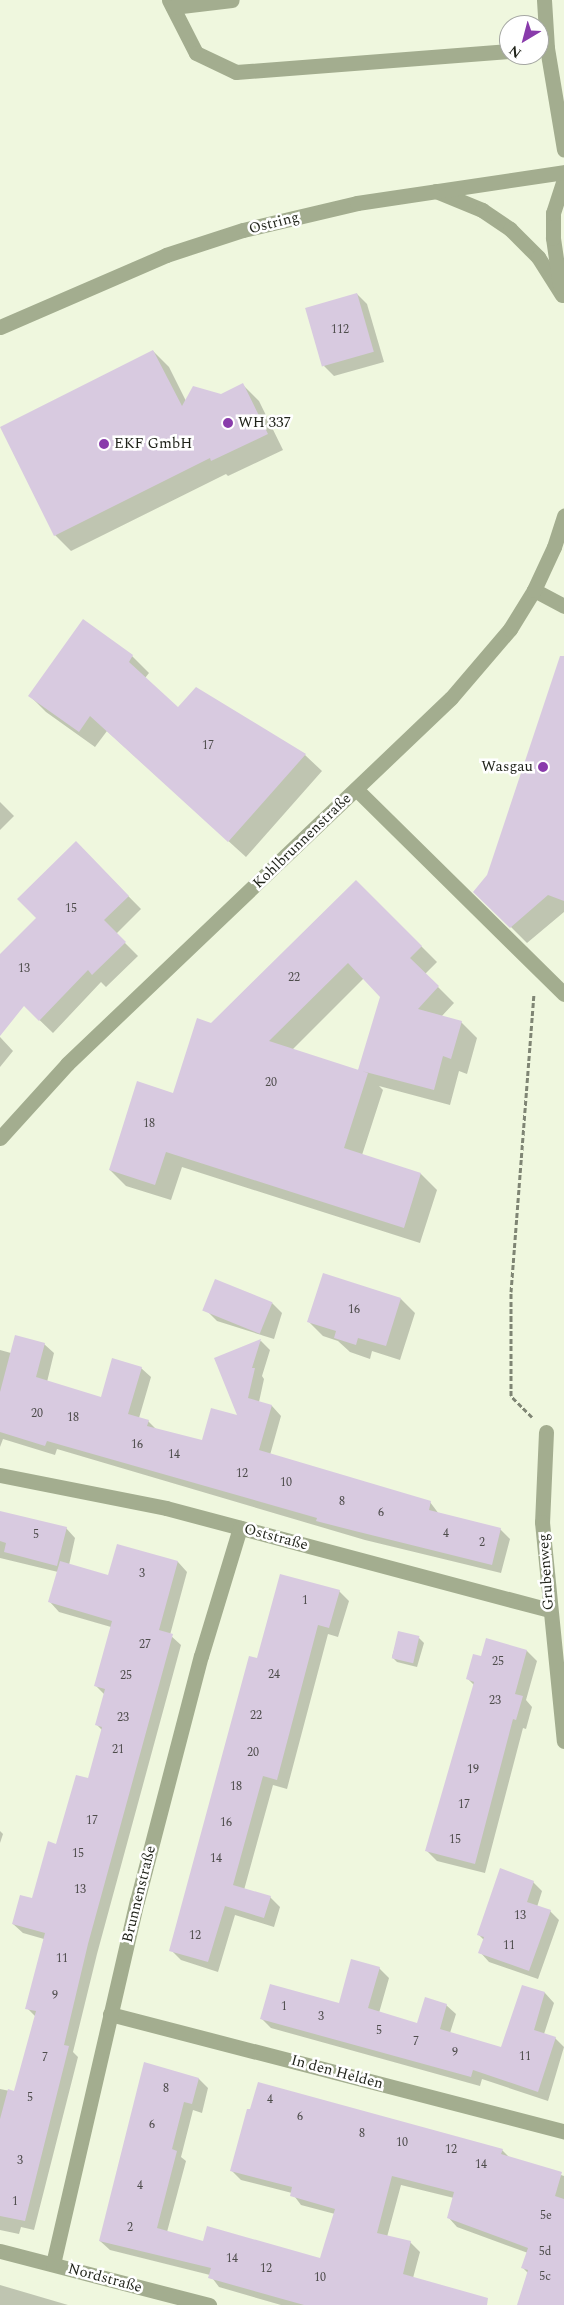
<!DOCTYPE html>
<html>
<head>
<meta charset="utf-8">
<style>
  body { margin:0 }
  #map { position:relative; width:564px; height:2305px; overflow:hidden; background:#eff7de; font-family:Spectral,serif }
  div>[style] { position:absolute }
  .shadow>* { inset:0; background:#0003 }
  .building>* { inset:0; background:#d8cae0; transform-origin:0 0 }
  .path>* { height:3px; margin-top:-1.5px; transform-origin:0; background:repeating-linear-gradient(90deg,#7f8574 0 5px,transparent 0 7.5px) }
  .service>* { height:15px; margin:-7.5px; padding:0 7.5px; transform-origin:7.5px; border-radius:7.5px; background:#a3ad8f }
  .minor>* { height:15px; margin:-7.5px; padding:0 7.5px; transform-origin:7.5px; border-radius:7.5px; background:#a3ad8f }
  .tertiary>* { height:15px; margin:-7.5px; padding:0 7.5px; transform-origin:7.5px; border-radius:7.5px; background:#a3ad8f }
  .dots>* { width:14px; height:14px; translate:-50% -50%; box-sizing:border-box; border:2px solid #fff; border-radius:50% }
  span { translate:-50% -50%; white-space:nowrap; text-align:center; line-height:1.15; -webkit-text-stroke:5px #fff; paint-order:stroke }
  .number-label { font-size:12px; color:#4d4c4b }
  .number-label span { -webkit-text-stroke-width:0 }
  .street-label { font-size:15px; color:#1f2219 }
  .poi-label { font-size:15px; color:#1f2219 }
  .left { translate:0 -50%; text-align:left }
  .right { translate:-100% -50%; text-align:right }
  .north { position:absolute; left:499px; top:15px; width:50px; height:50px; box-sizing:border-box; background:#fff; border:1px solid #a5a7a3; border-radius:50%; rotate:217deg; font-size:14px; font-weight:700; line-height:20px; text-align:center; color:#1f2219 }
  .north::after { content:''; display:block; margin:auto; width:18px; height:22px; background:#893bab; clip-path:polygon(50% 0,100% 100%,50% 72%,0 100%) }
</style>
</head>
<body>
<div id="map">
  <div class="shadow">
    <i style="clip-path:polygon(357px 294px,367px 304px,384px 362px,334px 376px,324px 366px)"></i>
    <i style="clip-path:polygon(153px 351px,169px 367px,186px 401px,221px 396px,243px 385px,259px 401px,283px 450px,228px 476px,226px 474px,71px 551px,55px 535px)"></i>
    <i style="clip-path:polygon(83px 621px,132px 656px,149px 673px,145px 678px,178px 709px,196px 689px,305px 755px,322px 771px,246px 857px,107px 731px,95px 747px,46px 712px,30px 696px)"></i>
    <i style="clip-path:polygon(564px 661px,564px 912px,527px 943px,475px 891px,488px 876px)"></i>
    <i style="clip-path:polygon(0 802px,14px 816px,0 830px)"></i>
    <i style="clip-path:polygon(76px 843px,141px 909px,116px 934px,138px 956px,106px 987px,101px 982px,53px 1033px,0 982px,0 956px,37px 918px)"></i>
    <i style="clip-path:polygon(evenodd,356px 881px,437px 962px,425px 974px,454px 1003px,441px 1017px,461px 1022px,477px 1038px,467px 1074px,459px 1071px,450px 1105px,379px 1086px,383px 1090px,362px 1155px,421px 1174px,437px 1190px,420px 1243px,182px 1167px,171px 1200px,126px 1186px,110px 1170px,174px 1095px,211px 1024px,356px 881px,364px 978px,381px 996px,360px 1069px,363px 1073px,292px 1050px,364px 978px)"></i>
    <i style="clip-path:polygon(0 1037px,13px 1051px,0 1067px)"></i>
    <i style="clip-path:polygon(401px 1299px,415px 1313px,400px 1360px,372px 1351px,370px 1359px,350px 1352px,338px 1341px,323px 1336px,309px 1322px)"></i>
    <i style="clip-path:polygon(272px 1303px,282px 1313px,274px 1339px,217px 1321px,207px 1311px)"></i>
    <i style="clip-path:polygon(261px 1341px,270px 1350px,262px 1376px,264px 1379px,259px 1402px,272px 1406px,281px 1416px,270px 1455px,430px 1502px,439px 1514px,500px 1529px,510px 1539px,501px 1573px,365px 1540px,57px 1449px,55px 1455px,3px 1439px,0 1447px,0 1350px,11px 1353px,44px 1344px,54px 1353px,47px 1382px,102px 1399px,141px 1368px,151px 1377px,139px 1418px,148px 1421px,157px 1430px,203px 1442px,239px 1417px,215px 1359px)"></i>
    <i style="clip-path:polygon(0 1517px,66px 1528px,75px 1538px,69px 1565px,109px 1577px,118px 1546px,178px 1562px,187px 1572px,170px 1635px,181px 1645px,97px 1954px,73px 2052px,78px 2057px,34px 2230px,21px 2227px,19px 2234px,0 2230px,0 2089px,15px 2092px,36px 2017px,27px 2008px,44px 1939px,23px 1933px,13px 1924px,33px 1900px,89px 1780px,102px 1730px,97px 1725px,105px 1695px,96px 1686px,111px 1627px,59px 1612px,50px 1602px,58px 1572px,0 1558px)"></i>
    <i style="clip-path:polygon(339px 1591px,349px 1601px,338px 1637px,328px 1634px,287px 1789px,273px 1785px,244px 1890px,270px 1897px,280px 1907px,274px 1927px,235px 1915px,218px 1972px,181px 1960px,171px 1950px,257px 1659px)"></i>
    <i style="clip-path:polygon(399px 1633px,419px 1638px,424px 1643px,417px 1667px,397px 1662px,392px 1657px)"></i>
    <i style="clip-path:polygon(487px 1640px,527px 1651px,537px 1661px,526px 1700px,532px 1707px,526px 1729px,523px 1728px,485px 1873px,437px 1861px,427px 1851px,474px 1685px,468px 1679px,482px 1657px)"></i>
    <i style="clip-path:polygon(0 1831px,3px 1834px,0 1843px)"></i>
    <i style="clip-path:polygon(533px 1882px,542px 1891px,537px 1907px,550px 1911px,559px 1920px,538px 1979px,489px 1962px,480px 1952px,484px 1940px,478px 1934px)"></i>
    <i style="clip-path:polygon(379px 1968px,389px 1978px,379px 2013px,418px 2024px,446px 2005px,456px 2014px,450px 2033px,502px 2048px,523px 1986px,545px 1993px,554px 2003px,544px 2034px,555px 2038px,564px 2047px,548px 2101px,482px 2079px,480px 2086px,271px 2028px,262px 2019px,340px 2004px)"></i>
    <i style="clip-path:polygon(145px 2064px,199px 2079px,208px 2088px,202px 2113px,193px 2110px,181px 2157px,186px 2161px,167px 2232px,204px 2243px,321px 2260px,335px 2214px,301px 2205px,292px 2193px,241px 2180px,232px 2171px,502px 2150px,510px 2158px,564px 2176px,564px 2305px,518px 2305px,528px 2273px,523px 2268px,528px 2253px,457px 2227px,448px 2217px,454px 2198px,401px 2185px,387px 2237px,410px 2242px,420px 2252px,413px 2278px,457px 2305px,281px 2305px,219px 2287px,210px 2275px,110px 2250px,100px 2241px)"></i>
    <i style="clip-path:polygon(0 2285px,68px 2305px,0 2305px)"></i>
  </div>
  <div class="building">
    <i style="left:357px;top:293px;width:61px;height:54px;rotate:74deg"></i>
    <i style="clip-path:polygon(153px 350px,182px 406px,193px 386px,221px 394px,243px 383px,268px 434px,211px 461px,210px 458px,54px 536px,0 427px)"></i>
    <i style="clip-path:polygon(83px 619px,133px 655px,129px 662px,178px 707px,196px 687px,306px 754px,228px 842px,90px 716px,79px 732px,28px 696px)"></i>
    <i style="clip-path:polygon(560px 656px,564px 656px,564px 901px,548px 895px,510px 928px,473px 892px,487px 875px)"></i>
    <i style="clip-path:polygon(76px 841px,129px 896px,104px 920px,126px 942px,92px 975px,88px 970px,39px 1021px,24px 1006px,0 1036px,0 954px,36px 918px,17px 899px)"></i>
    <i style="clip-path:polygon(356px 880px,422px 946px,410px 958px,439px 986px,418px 1009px,462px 1021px,451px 1059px,443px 1056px,434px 1090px,358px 1070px,380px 997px,348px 963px,269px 1041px,368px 1073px,344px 1148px,421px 1173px,404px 1228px,166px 1152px,155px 1185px,109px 1170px,137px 1081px,173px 1093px,197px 1018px,211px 1023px)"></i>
    <i style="clip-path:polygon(323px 1273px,401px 1298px,386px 1346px,358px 1338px,356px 1345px,334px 1338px,336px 1331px,307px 1322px)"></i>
    <i style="left:215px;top:1279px;width:62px;height:34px;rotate:22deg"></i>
    <i style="clip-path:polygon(15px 1335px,45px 1343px,36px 1377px,101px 1397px,112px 1358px,142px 1367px,128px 1414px,149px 1420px,147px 1426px,202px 1440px,211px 1408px,237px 1415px,214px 1358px,261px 1339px,252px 1368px,255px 1368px,248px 1398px,272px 1405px,259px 1450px,431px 1501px,429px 1510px,501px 1528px,492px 1565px,355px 1531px,316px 1521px,317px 1518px,47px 1441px,45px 1446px,0 1432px,0 1392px)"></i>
    <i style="clip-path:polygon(0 1511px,67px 1527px,57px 1566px,4px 1552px,6px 1543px,0 1541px)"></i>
    <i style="clip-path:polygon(117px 1544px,178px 1561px,159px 1630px,173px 1634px,88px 1944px,64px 2045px,69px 2046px,25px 2221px,0 2216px,0 2119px,8px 2089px,14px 2091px,36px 2011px,25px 2009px,45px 1933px,12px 1924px,20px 1895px,32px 1898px,48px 1841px,56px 1844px,76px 1775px,88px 1778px,102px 1727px,95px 1725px,105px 1689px,94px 1686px,112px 1621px,48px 1602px,60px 1561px,108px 1575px)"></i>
    <i style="clip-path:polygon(280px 1574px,340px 1590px,329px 1628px,318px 1625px,277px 1780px,263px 1776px,233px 1885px,271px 1896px,264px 1918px,225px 1906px,208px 1962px,169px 1951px,249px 1656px,257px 1658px)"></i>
    <i style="left:398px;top:1631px;width:22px;height:28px;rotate:13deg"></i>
    <i style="clip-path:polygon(486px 1638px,527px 1650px,515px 1694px,523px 1696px,516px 1720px,513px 1719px,475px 1864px,425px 1851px,474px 1682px,466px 1679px,473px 1654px,481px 1656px)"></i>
    <i style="clip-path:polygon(500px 1868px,534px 1881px,527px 1902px,551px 1910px,529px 1971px,478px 1953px,484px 1937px,477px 1935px)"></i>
    <i style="clip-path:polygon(351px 1959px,380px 1967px,368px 2008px,417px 2023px,425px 1997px,447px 2004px,440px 2029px,501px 2047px,522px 1985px,545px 1992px,534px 2030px,556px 2037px,538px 2092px,473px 2070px,471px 2077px,260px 2019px,270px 1984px,339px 2003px)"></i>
    <i style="clip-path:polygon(144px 2062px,199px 2078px,192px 2104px,184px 2102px,172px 2149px,177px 2151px,157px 2228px,203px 2241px,207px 2226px,320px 2258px,335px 2209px,290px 2196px,292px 2187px,230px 2171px,247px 2109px,250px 2109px,258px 2082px,503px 2149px,501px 2154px,562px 2172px,555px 2196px,564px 2199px,564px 2305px,517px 2305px,528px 2270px,521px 2268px,528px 2248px,447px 2218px,454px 2192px,392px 2176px,377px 2233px,411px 2241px,403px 2274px,488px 2298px,487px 2305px,304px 2305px,208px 2278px,211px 2268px,99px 2241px)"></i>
  </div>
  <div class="path">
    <i style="left:532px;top:1417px;width:30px;rotate:-135deg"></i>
    <i style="left:511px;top:1396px;width:104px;rotate:-90deg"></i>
    <i style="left:511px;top:1292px;width:298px;rotate:-85.6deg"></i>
  </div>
  <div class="service">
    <i style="left:169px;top:0;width:59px;rotate:63deg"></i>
    <i style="left:196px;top:53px;width:44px;rotate:25.4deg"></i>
    <i style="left:236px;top:72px;width:274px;rotate:-4.4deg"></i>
    <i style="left:544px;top:0;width:48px;rotate:86.4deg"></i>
    <i style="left:547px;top:48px;width:103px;rotate:80.5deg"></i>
    <i style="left:173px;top:7px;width:59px;rotate:-6.8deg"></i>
    <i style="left:534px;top:590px;width:34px;rotate:28deg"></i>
    <i style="left:356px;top:789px;width:292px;rotate:44.6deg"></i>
  </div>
  <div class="minor">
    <i style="left:436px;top:191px;width:50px;rotate:22.4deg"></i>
    <i style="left:482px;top:210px;width:34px;rotate:34deg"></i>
    <i style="left:510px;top:229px;width:40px;rotate:45deg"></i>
    <i style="left:538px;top:257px;width:45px;rotate:57.7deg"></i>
    <i style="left:560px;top:286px;width:49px;rotate:-98.3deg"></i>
    <i style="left:553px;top:238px;width:25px;rotate:-90deg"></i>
    <i style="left:553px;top:213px;width:35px;rotate:-72deg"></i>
    <i style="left:0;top:1138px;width:100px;rotate:-47.8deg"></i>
    <i style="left:67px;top:1064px;width:530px;rotate:-43.63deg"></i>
    <i style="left:451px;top:698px;width:91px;rotate:-49.5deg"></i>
    <i style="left:510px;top:629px;width:46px;rotate:-58.4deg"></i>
    <i style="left:534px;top:590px;width:47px;rotate:-65.1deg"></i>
    <i style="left:554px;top:547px;width:33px;rotate:-72deg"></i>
    <i style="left:546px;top:1432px;width:90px;rotate:92.5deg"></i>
    <i style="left:542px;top:1522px;width:220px;rotate:84.3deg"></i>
    <i style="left:0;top:1475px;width:169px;rotate:11.2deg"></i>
    <i style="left:166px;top:1508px;width:396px;rotate:14.9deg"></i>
    <i style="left:110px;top:2014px;width:469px;rotate:14.5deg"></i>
    <i style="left:0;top:2251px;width:216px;rotate:14.5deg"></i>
    <i style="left:53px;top:2264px;width:373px;rotate:-77deg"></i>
    <i style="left:137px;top:1901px;width:253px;rotate:-75.4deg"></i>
    <i style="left:201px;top:1656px;width:134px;rotate:-73.1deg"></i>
  </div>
  <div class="tertiary">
    <i style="left:0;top:327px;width:181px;rotate:-23.4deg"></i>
    <i style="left:166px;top:255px;width:81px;rotate:-18deg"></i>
    <i style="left:243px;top:230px;width:117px;rotate:-13.3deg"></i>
    <i style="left:357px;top:203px;width:209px;rotate:-8.5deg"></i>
  </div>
  <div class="dots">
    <i style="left:228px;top:423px;background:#893bab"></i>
    <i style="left:104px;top:444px;background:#893bab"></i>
    <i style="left:543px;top:767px;background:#893bab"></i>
  </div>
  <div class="number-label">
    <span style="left:340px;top:330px">112</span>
    <span style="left:208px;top:746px">17</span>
    <span style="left:71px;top:909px">15</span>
    <span style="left:24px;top:969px">13</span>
    <span style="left:294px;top:978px">22</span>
    <span style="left:271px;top:1083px">20</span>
    <span style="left:149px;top:1124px">18</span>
    <span style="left:354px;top:1310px">16</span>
    <span style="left:37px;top:1414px">20</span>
    <span style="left:73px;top:1418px">18</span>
    <span style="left:137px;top:1445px">16</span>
    <span style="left:174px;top:1455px">14</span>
    <span style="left:242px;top:1474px">12</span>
    <span style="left:286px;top:1483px">10</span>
    <span style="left:342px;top:1502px">8</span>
    <span style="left:381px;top:1513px">6</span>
    <span style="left:446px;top:1534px">4</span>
    <span style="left:36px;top:1535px">5</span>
    <span style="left:482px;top:1543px">2</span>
    <span style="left:142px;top:1574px">3</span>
    <span style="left:305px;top:1601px">1</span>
    <span style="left:145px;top:1645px">27</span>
    <span style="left:498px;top:1662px">25</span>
    <span style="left:274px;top:1675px">24</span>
    <span style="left:126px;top:1676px">25</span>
    <span style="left:495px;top:1701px">23</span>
    <span style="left:256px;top:1716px">22</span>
    <span style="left:123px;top:1718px">23</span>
    <span style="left:118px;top:1750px">21</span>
    <span style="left:253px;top:1753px">20</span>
    <span style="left:473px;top:1770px">19</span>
    <span style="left:236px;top:1787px">18</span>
    <span style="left:464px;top:1805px">17</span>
    <span style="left:92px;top:1821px">17</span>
    <span style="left:226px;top:1823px">16</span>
    <span style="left:455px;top:1840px">15</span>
    <span style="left:78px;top:1854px">15</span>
    <span style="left:216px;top:1859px">14</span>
    <span style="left:80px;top:1890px">13</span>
    <span style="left:520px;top:1916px">13</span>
    <span style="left:195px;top:1936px">12</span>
    <span style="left:509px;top:1946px">11</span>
    <span style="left:62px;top:1959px">11</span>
    <span style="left:55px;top:1996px">9</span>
    <span style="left:284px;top:2007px">1</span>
    <span style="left:321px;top:2017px">3</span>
    <span style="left:379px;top:2031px">5</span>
    <span style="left:416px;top:2042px">7</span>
    <span style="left:455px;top:2053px">9</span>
    <span style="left:525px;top:2057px">11</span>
    <span style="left:45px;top:2058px">7</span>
    <span style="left:166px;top:2089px">8</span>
    <span style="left:30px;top:2098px">5</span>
    <span style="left:270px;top:2100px">4</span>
    <span style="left:300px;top:2117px">6</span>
    <span style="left:152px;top:2125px">6</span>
    <span style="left:362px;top:2134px">8</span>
    <span style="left:402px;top:2143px">10</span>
    <span style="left:451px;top:2150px">12</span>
    <span style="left:20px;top:2161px">3</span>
    <span style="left:481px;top:2165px">14</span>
    <span style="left:140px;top:2186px">4</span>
    <span style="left:15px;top:2202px">1</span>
    <span style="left:546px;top:2216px">5e</span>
    <span style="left:130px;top:2228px">2</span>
    <span style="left:545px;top:2252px">5d</span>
    <span style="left:232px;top:2259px">14</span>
    <span style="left:266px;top:2269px">12</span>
    <span style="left:545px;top:2277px">5c</span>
    <span style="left:320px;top:2278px">10</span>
  </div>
  <div class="street-label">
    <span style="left:274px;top:223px;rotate:-14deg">Ostring</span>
    <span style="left:302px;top:841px;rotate:-44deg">Kohlbrunnenstraße</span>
    <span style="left:276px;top:1537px;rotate:15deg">Oststraße</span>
    <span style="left:546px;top:1572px;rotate:-94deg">Grubenweg</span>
    <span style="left:139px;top:1894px;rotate:-76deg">Brunnenstraße</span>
    <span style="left:337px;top:2072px;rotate:15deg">In den Helden</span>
    <span style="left:105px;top:2278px;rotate:15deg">Nordstraße</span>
  </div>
  <div class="poi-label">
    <span class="left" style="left:238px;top:423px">WH 337</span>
    <span class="left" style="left:114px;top:444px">EKF GmbH</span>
    <span class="right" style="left:533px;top:767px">Wasgau</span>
  </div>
  <div class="north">N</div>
</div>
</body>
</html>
